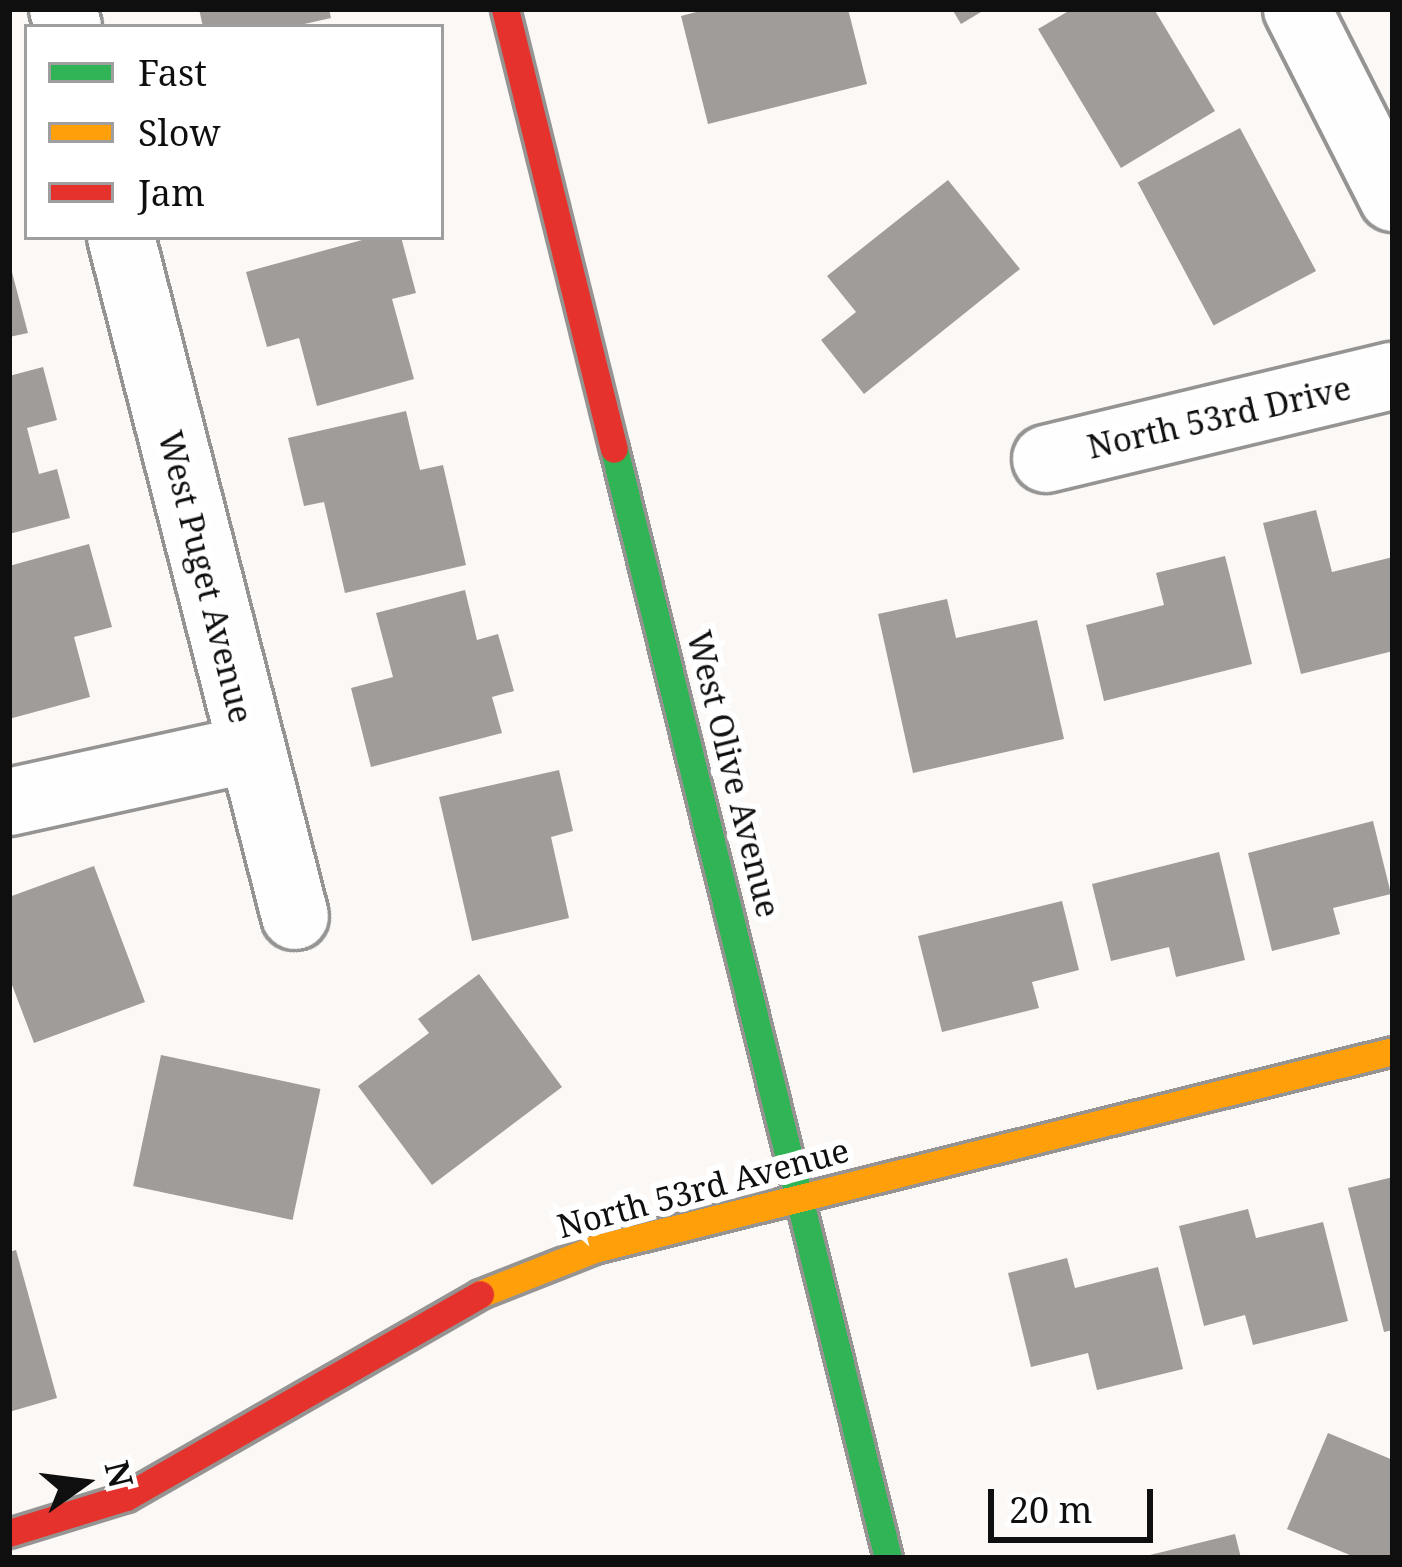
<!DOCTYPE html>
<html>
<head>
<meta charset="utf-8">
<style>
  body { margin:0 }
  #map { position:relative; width:1402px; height:1567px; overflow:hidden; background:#fbf8f5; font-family:"Noto Serif",serif }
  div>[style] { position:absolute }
  .building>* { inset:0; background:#9f9c9a; transform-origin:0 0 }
  .roads { filter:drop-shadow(3px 0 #959493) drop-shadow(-3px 0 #959493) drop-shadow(0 3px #959493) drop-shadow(0 -3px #959493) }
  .street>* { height:66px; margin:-33px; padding:0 33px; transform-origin:33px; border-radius:33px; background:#fefefe }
  .fast>* { height:27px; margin:-13.5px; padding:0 13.5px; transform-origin:13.5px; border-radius:13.5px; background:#30b455 }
  .slow>* { height:27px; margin:-13.5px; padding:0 13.5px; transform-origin:13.5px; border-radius:13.5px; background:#ff9f0a }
  .jam>* { height:27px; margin:-13.5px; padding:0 13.5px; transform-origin:13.5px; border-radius:13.5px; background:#e5322d }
  span { translate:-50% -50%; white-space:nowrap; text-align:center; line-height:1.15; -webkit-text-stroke:12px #fff; paint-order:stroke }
  .street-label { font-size:33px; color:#0f0f0f }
  .frame { position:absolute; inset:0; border:12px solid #0f0f0f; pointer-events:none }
  .legend { position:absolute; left:24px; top:24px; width:420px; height:216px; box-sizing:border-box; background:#fff; border:3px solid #9f9f9f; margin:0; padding:15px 21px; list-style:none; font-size:36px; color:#0f0f0f }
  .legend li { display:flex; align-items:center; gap:24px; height:60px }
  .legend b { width:60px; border:3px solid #9f9f9f }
  .north { position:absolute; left:24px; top:1423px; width:120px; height:120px; -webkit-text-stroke:9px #fff; paint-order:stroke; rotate:76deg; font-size:33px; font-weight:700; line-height:48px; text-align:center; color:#0f0f0f }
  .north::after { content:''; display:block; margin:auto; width:42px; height:54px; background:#0f0f0f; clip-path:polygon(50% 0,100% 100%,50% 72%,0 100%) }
  .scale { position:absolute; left:988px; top:1489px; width:165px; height:54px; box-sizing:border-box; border:6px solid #0f0f0f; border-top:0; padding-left:15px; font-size:36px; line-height:42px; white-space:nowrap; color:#0f0f0f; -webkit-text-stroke:9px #fff; paint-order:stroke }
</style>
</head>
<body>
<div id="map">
  <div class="building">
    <i style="clip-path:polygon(199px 9px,329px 9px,331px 18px,291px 27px,203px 27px)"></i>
    <i style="clip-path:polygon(708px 9px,848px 9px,867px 84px,708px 124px,681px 16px)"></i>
    <i style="clip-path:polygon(952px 9px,986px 9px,961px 24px)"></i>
    <i style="clip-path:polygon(1072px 9px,1154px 9px,1215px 111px,1121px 168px,1038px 29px)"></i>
    <i style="left:1240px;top:128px;width:162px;height:116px;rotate:62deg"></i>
    <i style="clip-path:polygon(948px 180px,1020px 269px,864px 394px,821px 340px,856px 312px,827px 276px)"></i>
    <i style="clip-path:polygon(373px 237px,401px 237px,416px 293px,392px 299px,414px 379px,317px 406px,299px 338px,267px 347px,246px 272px)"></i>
    <i style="clip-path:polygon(9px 261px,28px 333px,9px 337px)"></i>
    <i style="clip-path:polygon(43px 367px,57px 420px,27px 428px,39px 474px,57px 469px,70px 518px,9px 534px,9px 376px)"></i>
    <i style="clip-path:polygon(406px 411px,420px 470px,443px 465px,466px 565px,345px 593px,324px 502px,304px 506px,288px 438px)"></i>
    <i style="clip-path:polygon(1316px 510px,1332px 572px,1393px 557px,1393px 651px,1301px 674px,1263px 523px)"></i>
    <i style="clip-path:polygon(89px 544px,112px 627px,74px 637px,90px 697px,9px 719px,9px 566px)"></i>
    <i style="clip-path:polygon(1225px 556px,1252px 664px,1104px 701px,1086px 625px,1164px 605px,1156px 573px)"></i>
    <i style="clip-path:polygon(465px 590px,477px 640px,498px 634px,514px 691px,492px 697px,502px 733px,371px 767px,351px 688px,393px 677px,376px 613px)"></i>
    <i style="clip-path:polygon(947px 599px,956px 638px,1037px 620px,1064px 739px,913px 773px,878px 614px)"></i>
    <i style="clip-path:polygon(559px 770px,573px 831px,551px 837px,569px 918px,472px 941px,439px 797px)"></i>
    <i style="clip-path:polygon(1373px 821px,1391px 894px,1333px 908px,1340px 934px,1272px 951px,1248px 853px)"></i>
    <i style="clip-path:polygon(1219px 852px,1245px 960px,1176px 977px,1169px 947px,1111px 961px,1092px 884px)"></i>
    <i style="clip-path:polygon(94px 866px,145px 1002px,34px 1043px,9px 977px,9px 897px)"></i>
    <i style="clip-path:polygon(1062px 901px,1079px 970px,1032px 982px,1039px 1008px,942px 1032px,918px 936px)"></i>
    <i style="clip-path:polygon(479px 974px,562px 1087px,432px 1185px,358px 1086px,429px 1033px,418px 1019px)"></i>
    <i style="left:161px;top:1055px;width:163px;height:134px;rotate:12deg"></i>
    <i style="clip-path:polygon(1393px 1177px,1393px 1330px,1384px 1332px,1348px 1188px)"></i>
    <i style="clip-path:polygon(1248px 1209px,1256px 1238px,1323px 1222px,1348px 1321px,1253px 1345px,1245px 1315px,1204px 1326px,1179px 1226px)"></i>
    <i style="clip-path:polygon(16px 1250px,57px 1398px,9px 1412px,9px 1252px)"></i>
    <i style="clip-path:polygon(1067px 1258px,1075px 1288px,1158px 1267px,1183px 1369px,1097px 1390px,1088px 1353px,1031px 1367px,1008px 1273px)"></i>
    <i style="clip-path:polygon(1328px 1433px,1393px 1460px,1393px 1558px,1357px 1558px,1287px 1529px)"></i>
    <i style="clip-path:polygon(1235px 1534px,1241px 1558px,1146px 1558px,1146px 1556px)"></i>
  </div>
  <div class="roads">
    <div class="street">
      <i style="left:63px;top:9px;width:19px;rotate:74deg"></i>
      <i style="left:1297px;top:9px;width:212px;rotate:63.1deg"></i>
      <i style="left:121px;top:237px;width:701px;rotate:75.63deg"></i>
      <i style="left:1046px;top:459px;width:357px;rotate:-13.5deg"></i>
      <i style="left:9px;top:802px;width:247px;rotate:-12.4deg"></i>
    </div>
    <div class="fast">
      <i style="left:614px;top:449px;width:1142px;rotate:76.12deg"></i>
    </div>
    <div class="slow">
      <i style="left:480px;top:1294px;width:123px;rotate:-21.5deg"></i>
      <i style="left:594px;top:1249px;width:823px;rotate:-13.92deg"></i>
    </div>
    <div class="jam">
      <i style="left:505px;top:9px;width:453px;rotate:76.1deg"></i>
      <i style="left:9px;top:1533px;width:122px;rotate:-17.1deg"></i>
      <i style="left:126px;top:1497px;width:408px;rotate:-29.8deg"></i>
    </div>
  </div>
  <div class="street-label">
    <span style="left:1219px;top:417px;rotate:-13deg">North 53rd Drive</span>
    <span style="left:206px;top:577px;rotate:76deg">West Puget Avenue</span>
    <span style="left:734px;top:774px;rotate:76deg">West Olive Avenue</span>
    <span style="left:703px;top:1188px;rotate:-15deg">North 53rd Avenue</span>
  </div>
  <div class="frame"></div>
  <ul class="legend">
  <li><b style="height:15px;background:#30b455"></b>Fast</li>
  <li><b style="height:15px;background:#ff9f0a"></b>Slow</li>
  <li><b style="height:15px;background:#e5322d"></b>Jam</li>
  </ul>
  <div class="north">N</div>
  <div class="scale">20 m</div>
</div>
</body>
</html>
